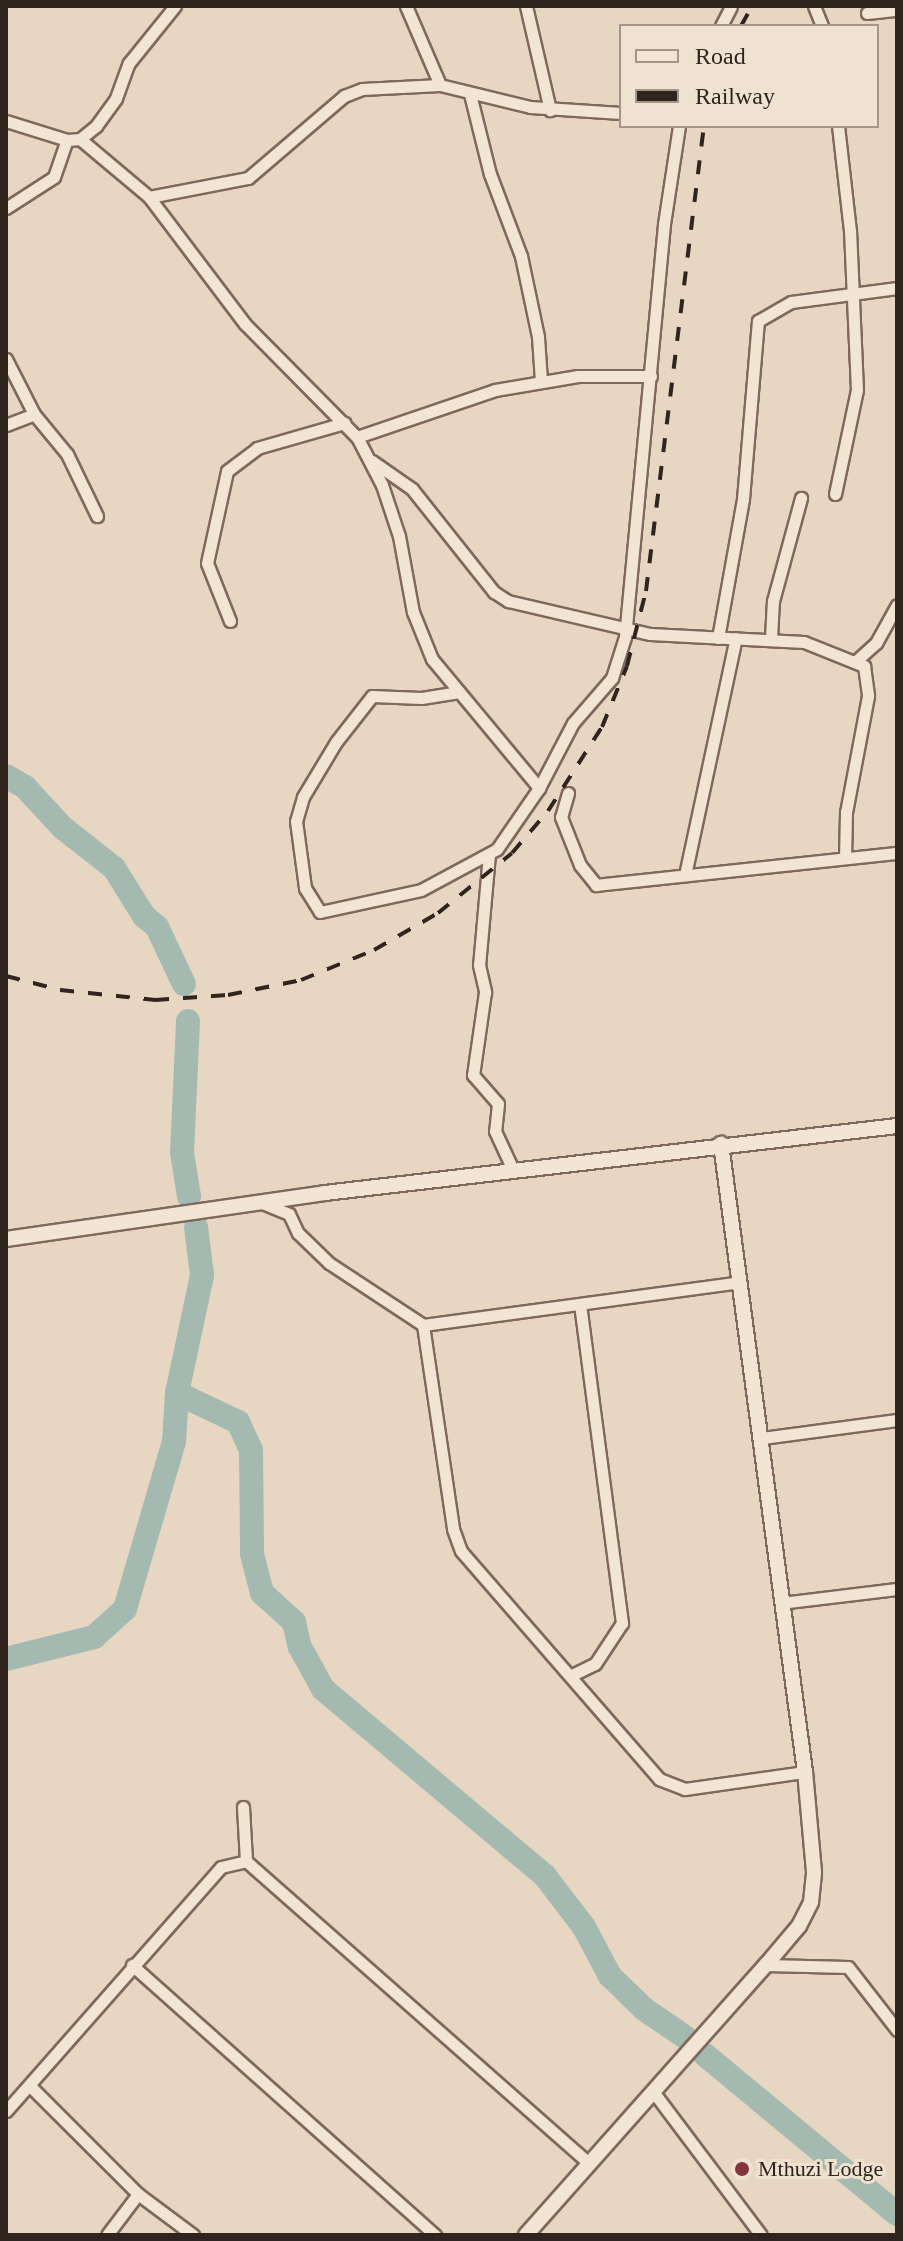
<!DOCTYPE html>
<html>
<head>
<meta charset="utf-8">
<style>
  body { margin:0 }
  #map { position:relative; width:903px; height:2241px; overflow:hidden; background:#e7d7c2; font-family:"Times New Roman",serif }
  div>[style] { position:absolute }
  .river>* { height:24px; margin:-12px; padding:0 12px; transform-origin:12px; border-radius:12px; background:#a4bab0 }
  .roads { filter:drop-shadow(2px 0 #7e695c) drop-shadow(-2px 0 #7e695c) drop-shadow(0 2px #7e695c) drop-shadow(0 -2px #7e695c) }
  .street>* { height:11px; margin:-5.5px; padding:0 5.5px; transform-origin:5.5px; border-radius:5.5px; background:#f3e5d4 }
  .secondary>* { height:14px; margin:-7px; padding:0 7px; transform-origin:7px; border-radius:7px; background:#f3e5d4 }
  .rail>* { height:4px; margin-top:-2px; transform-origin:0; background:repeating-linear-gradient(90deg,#30241e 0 14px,transparent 0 28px) }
  .dots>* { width:22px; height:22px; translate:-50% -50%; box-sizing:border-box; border:4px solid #efe2d1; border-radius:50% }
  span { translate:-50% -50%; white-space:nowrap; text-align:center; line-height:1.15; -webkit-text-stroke:6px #efe2d1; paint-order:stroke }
  .poi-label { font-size:22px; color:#30241e }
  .left { translate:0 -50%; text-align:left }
  .frame { position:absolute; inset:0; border:8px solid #30241e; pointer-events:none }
  .legend { position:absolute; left:619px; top:24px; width:260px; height:104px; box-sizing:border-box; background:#efe2d1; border:2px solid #a39689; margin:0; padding:10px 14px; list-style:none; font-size:24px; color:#30241e }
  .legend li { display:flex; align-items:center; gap:16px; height:40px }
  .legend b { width:40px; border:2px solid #a39689 }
</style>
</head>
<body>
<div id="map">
  <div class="river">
    <i style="left:6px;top:776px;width:22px;rotate:30deg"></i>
    <i style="left:25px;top:787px;width:56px;rotate:47.2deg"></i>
    <i style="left:63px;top:828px;width:65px;rotate:38.1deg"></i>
    <i style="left:114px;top:868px;width:57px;rotate:58deg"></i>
    <i style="left:144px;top:916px;width:17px;rotate:40deg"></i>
    <i style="left:157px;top:927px;width:63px;rotate:64.7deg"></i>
    <i style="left:188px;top:1021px;width:132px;rotate:92.6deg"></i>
    <i style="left:182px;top:1153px;width:44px;rotate:80.8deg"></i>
    <i style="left:177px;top:1393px;width:68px;rotate:25.4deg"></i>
    <i style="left:238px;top:1422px;width:31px;rotate:65deg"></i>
    <i style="left:251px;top:1450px;width:104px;rotate:89.4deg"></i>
    <i style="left:252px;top:1554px;width:40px;rotate:75.6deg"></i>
    <i style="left:262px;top:1593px;width:43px;rotate:42.2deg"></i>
    <i style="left:294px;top:1622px;width:26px;rotate:77deg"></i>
    <i style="left:300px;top:1647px;width:48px;rotate:61.3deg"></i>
    <i style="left:323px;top:1689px;width:290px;rotate:40.1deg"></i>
    <i style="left:545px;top:1876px;width:64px;rotate:52.6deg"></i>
    <i style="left:584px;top:1927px;width:55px;rotate:62deg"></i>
    <i style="left:610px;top:1976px;width:47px;rotate:44.1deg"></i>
    <i style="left:644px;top:2009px;width:50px;rotate:34.3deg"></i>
    <i style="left:6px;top:1659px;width:91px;rotate:-14deg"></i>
    <i style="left:94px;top:1637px;width:42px;rotate:-42.1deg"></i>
    <i style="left:125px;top:1609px;width:175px;rotate:-73.7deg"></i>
    <i style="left:174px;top:1441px;width:48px;rotate:-86.4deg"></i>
    <i style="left:177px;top:1393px;width:121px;rotate:-78deg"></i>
    <i style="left:202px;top:1275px;width:48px;rotate:-97.1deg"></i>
    <i style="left:704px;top:2054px;width:251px;rotate:39.7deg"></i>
  </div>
  <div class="roads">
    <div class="street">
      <i style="left:406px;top:6px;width:86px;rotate:66.7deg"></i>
      <i style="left:526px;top:6px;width:107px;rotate:77deg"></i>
      <i style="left:814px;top:6px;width:22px;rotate:68deg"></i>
      <i style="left:867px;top:13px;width:30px;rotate:-6deg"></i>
      <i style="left:721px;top:26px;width:22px;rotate:-63deg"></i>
      <i style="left:470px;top:94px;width:82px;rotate:76deg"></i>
      <i style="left:490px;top:174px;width:88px;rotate:69.3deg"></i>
      <i style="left:521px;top:256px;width:83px;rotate:78.1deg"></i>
      <i style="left:538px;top:337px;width:44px;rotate:86.1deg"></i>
      <i style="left:6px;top:121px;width:64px;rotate:17.3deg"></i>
      <i style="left:67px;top:140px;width:13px;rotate:-4deg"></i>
      <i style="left:80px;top:139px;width:90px;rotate:40deg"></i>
      <i style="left:149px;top:197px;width:159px;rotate:52.9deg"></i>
      <i style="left:245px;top:324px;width:159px;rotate:45.3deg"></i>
      <i style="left:357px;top:437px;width:54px;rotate:62.5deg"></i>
      <i style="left:382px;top:485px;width:54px;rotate:71.6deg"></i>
      <i style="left:399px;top:536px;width:77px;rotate:79.6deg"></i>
      <i style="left:413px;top:612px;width:51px;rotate:68deg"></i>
      <i style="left:432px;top:659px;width:168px;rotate:50.3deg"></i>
      <i style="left:80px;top:139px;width:21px;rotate:-39deg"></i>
      <i style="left:96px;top:126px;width:34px;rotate:-54deg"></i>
      <i style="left:116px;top:98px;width:37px;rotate:-70deg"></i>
      <i style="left:129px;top:63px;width:73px;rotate:-51.1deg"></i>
      <i style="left:149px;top:197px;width:101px;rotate:-10.9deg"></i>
      <i style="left:248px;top:178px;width:126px;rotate:-40.5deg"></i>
      <i style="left:344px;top:96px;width:19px;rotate:-21deg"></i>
      <i style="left:362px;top:89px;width:78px;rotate:-2.9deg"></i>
      <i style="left:440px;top:85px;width:93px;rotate:13.7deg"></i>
      <i style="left:530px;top:107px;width:91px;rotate:3.8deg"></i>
      <i style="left:6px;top:208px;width:57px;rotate:-32.9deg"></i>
      <i style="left:54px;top:177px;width:39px;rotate:-71deg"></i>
      <i style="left:6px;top:359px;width:62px;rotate:63deg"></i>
      <i style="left:34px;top:414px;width:52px;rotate:50.5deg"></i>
      <i style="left:67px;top:454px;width:69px;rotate:64.2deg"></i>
      <i style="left:6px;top:425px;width:30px;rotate:-21deg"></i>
      <i style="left:357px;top:437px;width:146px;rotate:-18.8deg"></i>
      <i style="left:495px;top:390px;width:84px;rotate:-9.6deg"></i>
      <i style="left:578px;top:376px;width:73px"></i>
      <i style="left:372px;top:461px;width:49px;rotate:35deg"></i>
      <i style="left:412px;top:489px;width:132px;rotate:51.5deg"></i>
      <i style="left:494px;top:592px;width:17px;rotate:33deg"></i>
      <i style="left:508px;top:601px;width:146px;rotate:13.1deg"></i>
      <i style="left:650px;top:634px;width:154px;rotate:3deg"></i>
      <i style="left:804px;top:642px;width:65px;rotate:21.8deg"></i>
      <i style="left:864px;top:666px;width:30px;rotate:82deg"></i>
      <i style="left:868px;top:696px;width:118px;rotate:100.7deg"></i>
      <i style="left:846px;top:812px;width:46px;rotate:91.2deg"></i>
      <i style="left:835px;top:494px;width:106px;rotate:-78.1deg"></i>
      <i style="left:857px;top:390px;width:159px;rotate:-92.5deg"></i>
      <i style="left:850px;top:231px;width:106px;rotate:-96.5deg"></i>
      <i style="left:230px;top:621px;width:62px;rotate:-111.6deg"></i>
      <i style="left:207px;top:563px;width:94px;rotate:-77.7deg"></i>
      <i style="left:227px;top:471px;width:38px;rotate:-37deg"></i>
      <i style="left:257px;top:448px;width:91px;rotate:-16deg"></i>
      <i style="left:718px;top:638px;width:141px;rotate:-79.8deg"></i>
      <i style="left:743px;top:499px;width:179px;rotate:-85.2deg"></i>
      <i style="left:758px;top:321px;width:38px;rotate:-30deg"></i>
      <i style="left:791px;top:302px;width:107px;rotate:-7.5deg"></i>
      <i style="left:771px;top:638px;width:37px;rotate:-87deg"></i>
      <i style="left:773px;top:601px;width:107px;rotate:-74.8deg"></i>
      <i style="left:857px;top:660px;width:25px;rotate:-42deg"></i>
      <i style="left:876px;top:643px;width:43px;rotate:-61.1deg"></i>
      <i style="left:459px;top:692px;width:38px;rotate:171deg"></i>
      <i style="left:421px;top:698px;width:49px;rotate:-177.7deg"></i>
      <i style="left:372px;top:696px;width:58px;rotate:128deg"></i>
      <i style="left:336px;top:742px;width:64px;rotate:121deg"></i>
      <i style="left:303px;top:797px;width:25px;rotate:106deg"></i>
      <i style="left:296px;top:821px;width:68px;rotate:82.3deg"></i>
      <i style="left:305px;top:888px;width:28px;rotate:58deg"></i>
      <i style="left:320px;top:912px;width:103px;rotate:-12.3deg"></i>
      <i style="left:421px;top:890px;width:86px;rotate:-28.3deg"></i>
      <i style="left:497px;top:849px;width:74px;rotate:-55.5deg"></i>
      <i style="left:539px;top:788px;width:73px;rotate:-62.4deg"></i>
      <i style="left:573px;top:723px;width:60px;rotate:-49.1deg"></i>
      <i style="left:612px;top:678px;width:43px;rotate:-72.4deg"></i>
      <i style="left:625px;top:637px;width:415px;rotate:-84.6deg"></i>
      <i style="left:664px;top:224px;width:99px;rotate:-81.3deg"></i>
      <i style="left:568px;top:793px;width:25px;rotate:106deg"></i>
      <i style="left:561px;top:817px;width:52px;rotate:68.4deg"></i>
      <i style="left:580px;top:865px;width:26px;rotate:51deg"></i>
      <i style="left:596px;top:885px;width:303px;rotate:-6.1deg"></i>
      <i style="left:489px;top:854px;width:111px;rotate:95.1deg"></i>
      <i style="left:479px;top:965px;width:28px;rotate:77deg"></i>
      <i style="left:485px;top:992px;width:84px;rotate:98.2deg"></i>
      <i style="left:473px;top:1075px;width:38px;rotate:49deg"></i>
      <i style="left:498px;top:1104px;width:27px;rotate:96deg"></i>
      <i style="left:495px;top:1131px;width:45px;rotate:65.1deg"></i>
      <i style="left:685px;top:875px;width:242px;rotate:-77.9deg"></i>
      <i style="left:262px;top:1203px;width:29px;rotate:22deg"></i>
      <i style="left:289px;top:1214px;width:21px;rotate:65deg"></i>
      <i style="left:298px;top:1233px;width:43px;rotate:44.1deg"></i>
      <i style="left:329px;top:1263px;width:113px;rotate:33.4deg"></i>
      <i style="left:423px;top:1325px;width:206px;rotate:81.6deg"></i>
      <i style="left:453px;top:1529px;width:23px;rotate:70deg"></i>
      <i style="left:461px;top:1551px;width:302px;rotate:49deg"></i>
      <i style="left:659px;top:1779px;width:28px;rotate:21deg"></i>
      <i style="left:685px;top:1789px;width:121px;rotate:-8.1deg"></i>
      <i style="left:423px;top:1325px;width:320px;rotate:-7.7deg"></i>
      <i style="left:762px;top:1438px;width:136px;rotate:-7.6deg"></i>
      <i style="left:781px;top:1603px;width:117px;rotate:-6.9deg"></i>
      <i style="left:572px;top:1675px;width:25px;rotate:-26deg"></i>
      <i style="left:595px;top:1664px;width:49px;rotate:-56.6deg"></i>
      <i style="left:622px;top:1623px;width:320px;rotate:-97.5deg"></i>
      <i style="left:243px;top:1807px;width:54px;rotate:86.8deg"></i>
      <i style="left:132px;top:1965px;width:406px;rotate:41.7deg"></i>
      <i style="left:766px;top:1965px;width:82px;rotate:1.4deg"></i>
      <i style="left:848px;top:1967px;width:80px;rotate:52.1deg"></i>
      <i style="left:30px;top:2086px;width:153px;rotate:45deg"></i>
      <i style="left:138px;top:2194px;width:51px;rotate:127.1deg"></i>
      <i style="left:655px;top:2094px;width:176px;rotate:53.1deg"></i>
      <i style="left:6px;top:2111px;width:325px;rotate:-48.6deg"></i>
      <i style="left:221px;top:1867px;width:26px;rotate:-13deg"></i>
      <i style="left:246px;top:1861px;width:456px;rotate:41.4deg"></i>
      <i style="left:138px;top:2194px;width:69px;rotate:36.7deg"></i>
    </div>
    <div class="secondary">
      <i style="left:6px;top:1239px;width:322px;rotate:-8.2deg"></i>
      <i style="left:325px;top:1193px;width:576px;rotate:-6.68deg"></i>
      <i style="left:526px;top:2235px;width:361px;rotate:-48.4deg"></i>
      <i style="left:766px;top:1965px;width:51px;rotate:-49.8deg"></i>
      <i style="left:799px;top:1926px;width:27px;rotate:-63deg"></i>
      <i style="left:811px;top:1902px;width:30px;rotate:-84deg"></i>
      <i style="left:814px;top:1872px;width:100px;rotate:-95.1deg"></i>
      <i style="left:805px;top:1772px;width:634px;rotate:-97.62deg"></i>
    </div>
  </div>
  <div class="rail">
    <i style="left:741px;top:26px;width:23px;rotate:-61deg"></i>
    <i style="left:6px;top:976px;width:56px;rotate:14.5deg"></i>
    <i style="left:60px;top:990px;width:96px;rotate:6deg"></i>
    <i style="left:155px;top:1000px;width:73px;rotate:-3.9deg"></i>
    <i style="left:228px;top:995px;width:75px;rotate:-11.6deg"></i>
    <i style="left:301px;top:980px;width:79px;rotate:-22.3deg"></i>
    <i style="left:374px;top:950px;width:74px;rotate:-30deg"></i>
    <i style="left:438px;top:913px;width:95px;rotate:-39deg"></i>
    <i style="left:512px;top:853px;width:55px;rotate:-49.4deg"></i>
    <i style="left:548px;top:811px;width:100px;rotate:-57.3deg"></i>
    <i style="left:602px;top:727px;width:66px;rotate:-67.7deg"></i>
    <i style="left:627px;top:666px;width:77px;rotate:-75.8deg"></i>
    <i style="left:646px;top:591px;width:469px;rotate:-82.9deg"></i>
  </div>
  <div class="dots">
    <i style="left:742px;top:2169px;background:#853441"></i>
  </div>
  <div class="poi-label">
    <span class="left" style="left:758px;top:2169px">Mthuzi Lodge</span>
  </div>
  <div class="frame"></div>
  <ul class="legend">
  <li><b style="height:10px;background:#f3e5d4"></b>Road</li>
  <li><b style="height:10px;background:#30241e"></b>Railway</li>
  </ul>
</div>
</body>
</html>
